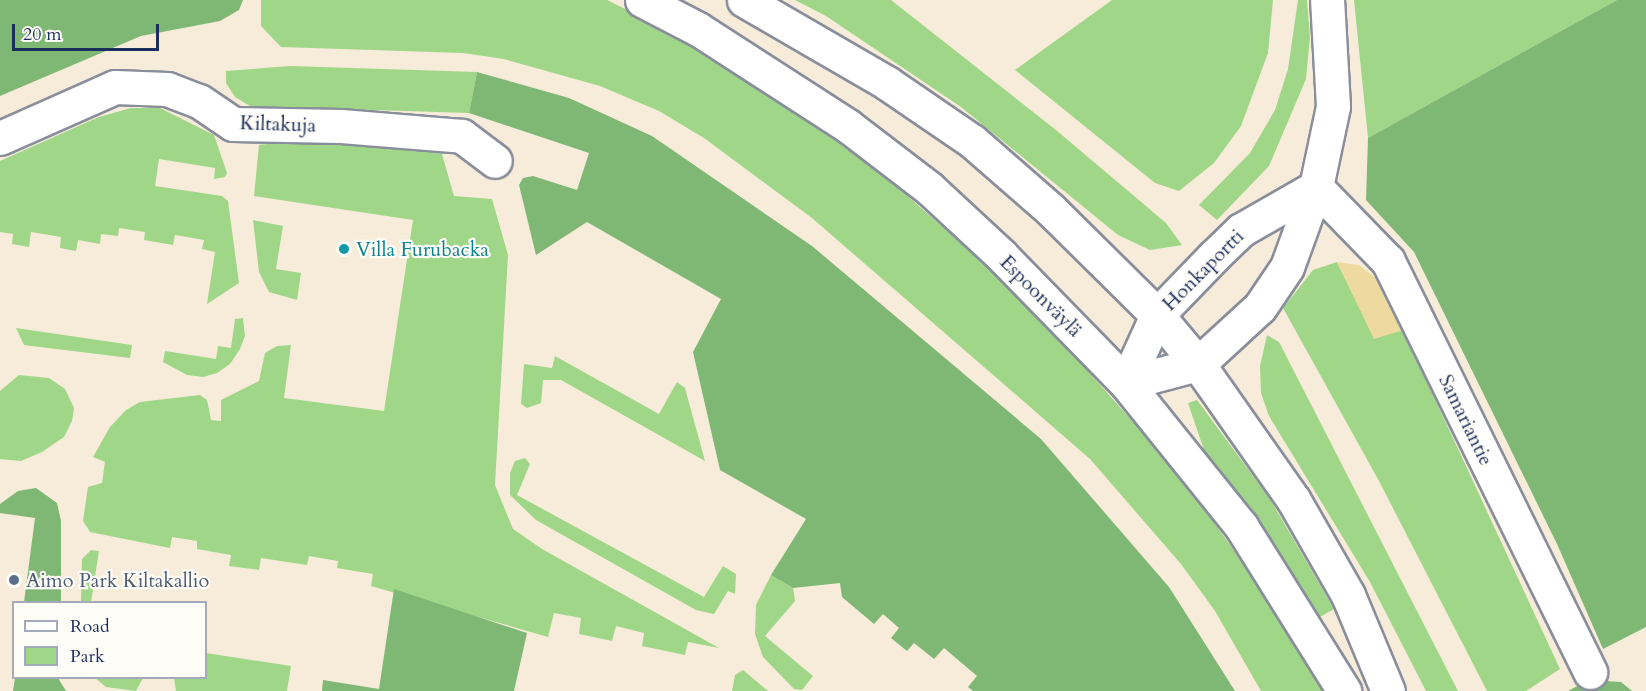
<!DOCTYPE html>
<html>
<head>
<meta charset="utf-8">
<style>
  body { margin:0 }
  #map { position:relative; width:1646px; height:691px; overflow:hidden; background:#f7ecda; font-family:Cardo,serif }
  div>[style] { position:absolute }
  .green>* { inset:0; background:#9fd687 }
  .forest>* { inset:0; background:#7fb774 }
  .sand>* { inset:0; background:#eeda9e }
  .roads { filter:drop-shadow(2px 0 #898e9c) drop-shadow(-2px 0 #898e9c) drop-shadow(0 2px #898e9c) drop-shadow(0 -2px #898e9c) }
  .minor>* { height:33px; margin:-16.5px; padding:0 16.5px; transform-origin:16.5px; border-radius:16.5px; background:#fff }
  .major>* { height:33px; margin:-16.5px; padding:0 16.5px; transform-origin:16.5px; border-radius:16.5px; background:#fff }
  .dots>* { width:16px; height:16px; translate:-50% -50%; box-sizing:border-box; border:3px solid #fdfcf7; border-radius:50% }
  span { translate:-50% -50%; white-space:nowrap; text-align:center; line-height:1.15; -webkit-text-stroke:4.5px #fdfcf7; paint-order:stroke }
  .street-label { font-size:20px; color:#1b2f5e }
  .culture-label { font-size:20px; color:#0d838f }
  .left { translate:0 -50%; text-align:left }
  .service-label { font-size:20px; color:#4e5e75 }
  .legend { position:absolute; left:12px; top:601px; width:195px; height:78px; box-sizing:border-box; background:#fdfcf7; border:2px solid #a3aaba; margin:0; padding:8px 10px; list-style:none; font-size:18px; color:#1b2f5e }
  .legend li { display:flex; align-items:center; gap:12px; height:30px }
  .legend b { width:30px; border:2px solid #a3aaba }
  .scale { position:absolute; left:12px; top:24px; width:147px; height:27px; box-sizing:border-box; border:3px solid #1b2f5e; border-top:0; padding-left:8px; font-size:18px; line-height:21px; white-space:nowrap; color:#1b2f5e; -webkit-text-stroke:4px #fdfcf7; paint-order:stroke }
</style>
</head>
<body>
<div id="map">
  <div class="green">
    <i style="clip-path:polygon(261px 0,607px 0,696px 44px,869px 162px,1022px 297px,1181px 476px,1284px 621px,1324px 691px,1261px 691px,1215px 611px,1181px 564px,1090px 459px,812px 218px,704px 138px,659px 111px,600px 86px,504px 59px,463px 53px,281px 47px,261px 26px)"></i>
    <i style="clip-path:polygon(795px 0,891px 0,1056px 130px,1166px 223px,1182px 245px,1150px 250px,1118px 235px,961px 107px,826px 16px)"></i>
    <i style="clip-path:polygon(1112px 0,1273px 0,1268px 53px,1241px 126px,1214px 163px,1179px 191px,1155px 183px,1015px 70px)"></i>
    <i style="clip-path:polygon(1298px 0,1307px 0,1310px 37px,1306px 79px,1269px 166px,1217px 220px,1199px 205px,1250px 153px,1275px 110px,1288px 69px)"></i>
    <i style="clip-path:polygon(1354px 0,1617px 0,1368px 138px)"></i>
    <i style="clip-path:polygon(290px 66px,477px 72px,469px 113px,250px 106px,235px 97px,226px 83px,226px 71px)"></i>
    <i style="clip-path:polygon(131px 108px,160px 108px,214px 135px,227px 173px,225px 177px,214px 179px,215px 168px,159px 159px,155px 186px,222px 196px,228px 201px,239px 283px,207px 304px,215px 252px,202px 249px,204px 240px,175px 235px,173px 245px,144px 240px,145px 232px,119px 228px,118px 236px,101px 234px,100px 244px,78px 240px,76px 251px,60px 248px,61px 237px,31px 232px,29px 247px,12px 244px,13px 234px,0 232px,0 161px,99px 117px)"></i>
    <i style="clip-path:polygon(322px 137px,440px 147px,454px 196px,492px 199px,508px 255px,495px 485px,513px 529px,542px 549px,719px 648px,688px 642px,685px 655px,642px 646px,644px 633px,616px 626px,612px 641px,579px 634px,581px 618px,554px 613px,548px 637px,371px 586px,373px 574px,337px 568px,338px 561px,309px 556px,307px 565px,261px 558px,259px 570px,229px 566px,231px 555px,197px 549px,197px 541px,172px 537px,170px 548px,90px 532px,83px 521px,88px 487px,102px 483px,105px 462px,93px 457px,110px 427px,126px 410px,140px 402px,200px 395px,207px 400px,211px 420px,221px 421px,221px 400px,259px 381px,265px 353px,277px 346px,291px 345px,284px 398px,384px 411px,413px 220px,254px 196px,259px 145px)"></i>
    <i style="clip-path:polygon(253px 220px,283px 226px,276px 269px,301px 273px,297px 300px,269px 292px,259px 272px)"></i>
    <i style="clip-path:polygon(1337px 262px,1374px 338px,1403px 330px,1560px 669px,1526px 691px,1487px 691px,1379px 481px,1283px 308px,1313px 270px)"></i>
    <i style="clip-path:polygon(243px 318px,245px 336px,240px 349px,230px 364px,217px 373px,203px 377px,187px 375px,163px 362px,165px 351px,216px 359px,218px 346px,231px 348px,235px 319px)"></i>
    <i style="clip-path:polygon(16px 328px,132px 345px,130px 358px,24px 345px)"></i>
    <i style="clip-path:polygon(1267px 335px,1279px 342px,1458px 691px,1426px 691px,1370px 582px,1269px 416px,1261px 393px,1260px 366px)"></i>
    <i style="clip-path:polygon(555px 356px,659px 414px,677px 382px,685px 388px,705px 461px,561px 380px,543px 380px,541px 403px,527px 408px,521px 404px,524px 364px,552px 368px)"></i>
    <i style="clip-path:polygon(19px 375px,49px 378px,65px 389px,74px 408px,72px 421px,64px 437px,42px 452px,21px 461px,0 459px,0 391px)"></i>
    <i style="clip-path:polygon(1197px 400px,1270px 499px,1334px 609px,1320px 617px,1207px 459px,1188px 403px)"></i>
    <i style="clip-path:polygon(525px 458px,530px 464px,517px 495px,704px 597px,723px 566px,736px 574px,735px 594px,728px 591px,714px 614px,696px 610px,536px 520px,510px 495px,510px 473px,515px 461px)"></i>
    <i style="clip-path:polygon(91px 550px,99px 551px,91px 602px,81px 602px,82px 559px)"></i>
    <i style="clip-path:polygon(771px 575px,793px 588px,795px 601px,765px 636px,813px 676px,802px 690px,794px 689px,763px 657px,755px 634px,756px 605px)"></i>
    <i style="clip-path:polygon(206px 653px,291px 666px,287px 691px,176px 691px,174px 678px,206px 678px)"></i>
    <i style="clip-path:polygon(743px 670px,768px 691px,732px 691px,735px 675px)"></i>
    <i style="clip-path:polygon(95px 678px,143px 678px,136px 691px,106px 687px)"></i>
  </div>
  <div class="forest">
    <i style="clip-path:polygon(0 0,243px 0,239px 10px,220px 21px,141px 36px,0 96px)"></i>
    <i style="clip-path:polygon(1617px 0,1646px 0,1646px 627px,1603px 649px,1557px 544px,1414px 252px,1366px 200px,1368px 138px)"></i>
    <i style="clip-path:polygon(477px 72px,569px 98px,652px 136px,812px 246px,1041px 439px,1169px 587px,1235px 691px,973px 691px,968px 687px,977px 676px,944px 648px,934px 659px,914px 643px,907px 651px,891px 638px,899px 628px,883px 614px,874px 624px,842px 597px,840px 583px,793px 588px,771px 575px,806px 519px,720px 470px,693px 352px,721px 299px,587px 222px,536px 255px,519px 185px,523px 178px,533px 176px,577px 190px,589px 153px,469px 113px)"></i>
    <i style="clip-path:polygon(36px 488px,57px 503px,61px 521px,61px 602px,24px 602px,35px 518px,0 513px,0 504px,18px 491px)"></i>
    <i style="clip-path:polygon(394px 589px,527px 633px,514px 691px,322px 691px,323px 680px,379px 689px)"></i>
    <i style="clip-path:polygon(15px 678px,58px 678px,66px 691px,13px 691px)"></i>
    <i style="clip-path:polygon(1589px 680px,1621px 682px,1632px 691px,1568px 691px)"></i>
  </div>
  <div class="sand">
    <i style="clip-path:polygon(1337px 262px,1359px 265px,1377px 279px,1403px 330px,1374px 339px)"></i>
  </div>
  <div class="roads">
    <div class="minor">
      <i style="left:0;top:138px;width:126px;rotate:-23.9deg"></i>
      <i style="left:115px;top:87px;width:52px;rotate:2.2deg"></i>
      <i style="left:167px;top:89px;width:34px;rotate:21deg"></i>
      <i style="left:199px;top:101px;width:41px;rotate:34.1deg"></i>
      <i style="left:233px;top:124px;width:108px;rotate:1.1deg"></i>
      <i style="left:341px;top:126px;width:121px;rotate:4.7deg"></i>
      <i style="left:462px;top:136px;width:41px;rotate:37.1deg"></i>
      <i style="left:1316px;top:187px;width:103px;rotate:45.8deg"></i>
      <i style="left:1388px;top:261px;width:458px;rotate:63.8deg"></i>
      <i style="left:1126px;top:383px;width:74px;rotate:-14.8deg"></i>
      <i style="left:1198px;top:364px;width:84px;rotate:-42.6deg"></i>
      <i style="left:1260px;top:307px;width:48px;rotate:-56deg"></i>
      <i style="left:1287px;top:267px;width:85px;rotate:-70.1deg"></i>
      <i style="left:1316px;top:187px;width:83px;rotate:-78.1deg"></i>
      <i style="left:1333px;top:106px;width:106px;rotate:-93.2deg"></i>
      <i style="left:1126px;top:383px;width:75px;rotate:-65.5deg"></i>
      <i style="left:1157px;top:315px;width:81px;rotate:-46deg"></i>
      <i style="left:1213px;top:257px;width:39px;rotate:-44deg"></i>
      <i style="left:1241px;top:230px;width:86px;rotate:-29.8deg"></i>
    </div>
    <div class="major">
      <i style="left:642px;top:0;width:63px;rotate:27.4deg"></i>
      <i style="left:698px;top:29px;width:179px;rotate:32.9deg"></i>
      <i style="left:848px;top:126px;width:103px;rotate:37.5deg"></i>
      <i style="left:930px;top:189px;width:98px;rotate:42.9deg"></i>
      <i style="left:1002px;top:256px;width:177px;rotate:45.7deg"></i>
      <i style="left:1126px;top:383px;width:184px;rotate:51.2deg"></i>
      <i style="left:1241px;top:526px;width:195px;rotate:58deg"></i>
      <i style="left:744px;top:0;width:165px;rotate:30.1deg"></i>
      <i style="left:887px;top:83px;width:103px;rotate:34.3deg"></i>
      <i style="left:972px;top:141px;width:105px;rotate:41.1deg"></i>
      <i style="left:1051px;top:210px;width:149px;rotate:44.7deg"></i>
      <i style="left:1157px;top:315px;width:64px;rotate:50.1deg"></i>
      <i style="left:1198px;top:364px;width:165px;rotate:54.9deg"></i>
      <i style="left:1293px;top:499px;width:111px;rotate:60.2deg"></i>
      <i style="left:1348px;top:595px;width:104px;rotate:67.4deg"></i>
    </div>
  </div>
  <div class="dots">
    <i style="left:344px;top:249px;background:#0f9aa8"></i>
    <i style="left:14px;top:580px;background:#5c6f8a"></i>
  </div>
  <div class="street-label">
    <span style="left:278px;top:124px;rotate:2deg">Kiltakuja</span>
    <span style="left:1203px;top:270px;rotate:-45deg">Honkaportti</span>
    <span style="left:1041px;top:296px;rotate:45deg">Espoonväylä</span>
    <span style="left:1466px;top:420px;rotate:64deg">Samariantie</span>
  </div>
  <div class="culture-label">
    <span class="left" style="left:356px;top:249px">Villa Furubacka</span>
  </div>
  <div class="service-label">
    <span class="left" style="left:26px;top:580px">Aimo Park Kiltakallio</span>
  </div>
  <ul class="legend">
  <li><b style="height:8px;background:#fff"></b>Road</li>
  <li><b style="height:16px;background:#9fd687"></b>Park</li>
  </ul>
  <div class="scale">20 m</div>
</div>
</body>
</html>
